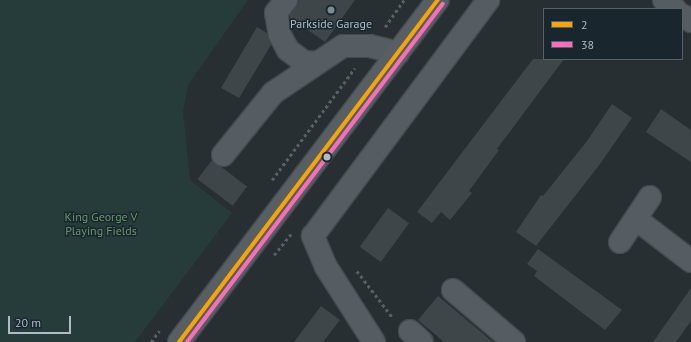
<!DOCTYPE html>
<html>
<head>
<meta charset="utf-8">
<style>
  body { margin:0 }
  #map { position:relative; width:691px; height:342px; overflow:hidden; background:#272f33; font-family:"PT Sans",sans-serif }
  div>[style] { position:absolute }
  .green>* { inset:0; background:#253c3a }
  .building>* { inset:0; background:#3e464a; transform-origin:0 0 }
  .path>* { height:2.5px; margin-top:-1.25px; transform-origin:0; background:repeating-linear-gradient(90deg,#5a6166 0 3px,transparent 0 6px) }
  .roads { filter:drop-shadow(1px 0 #444a4e) drop-shadow(-1px 0 #444a4e) drop-shadow(0 1px #444a4e) drop-shadow(0 -1px #444a4e) }
  .minor>* { height:22px; margin:-11px; padding:0 11px; transform-origin:11px; border-radius:11px; background:#565d62 }
  .major>* { height:22px; margin:-11px; padding:0 11px; transform-origin:11px; border-radius:11px; background:#585f64 }
  .bus-1>* { height:4px; margin:-2px; padding:0 2px; transform-origin:2px; border-radius:2px; background:#f7a600 }
  .bus-2>* { height:4px; margin:-2px; padding:0 2px; transform-origin:2px; border-radius:2px; background:#fb6dba }
  .dots>* { width:11px; height:11px; translate:-50% -50%; box-sizing:border-box; border:2px solid #1a262e; border-radius:50% }
  span { translate:-50% -50%; white-space:nowrap; text-align:center; line-height:1.15; -webkit-text-stroke:3px #1a262e; paint-order:stroke }
  .poi-label { font-size:12px; color:#afbcc6 }
  .park-label { font-size:12px; color:#669768 }
  .legend { position:absolute; left:543px; top:8px; width:140px; height:52px; box-sizing:border-box; background:#1a262e; border:1px solid #56626b; margin:0; padding:5px 7px; list-style:none; font-size:12px; color:#afbcc6 }
  .legend li { display:flex; align-items:center; gap:8px; height:20px }
  .legend b { width:20px; border:1px solid #56626b }
  .scale { position:absolute; left:8px; top:316px; width:63px; height:18px; box-sizing:border-box; border:2px solid #afbcc6; border-top:0; padding-left:5px; font-size:12px; line-height:14px; white-space:nowrap; color:#afbcc6; -webkit-text-stroke:3px #1a262e; paint-order:stroke }
</style>
</head>
<body>
<div id="map">
  <div class="green">
    <i style="clip-path:polygon(0 0,248px 0,188px 85px,183px 112px,190px 180px,232px 213px,135px 342px,0 342px)"></i>
  </div>
  <div class="building">
    <i style="clip-path:polygon(298px 0,355px 0,325px 42px,289px 17px)"></i>
    <i style="clip-path:polygon(257px 27px,267px 33px,271px 45px,239px 98px,221px 88px)"></i>
    <i style="clip-path:polygon(533px 59px,564px 59px,497px 149px,499px 150px,469px 191px,472px 193px,450px 220px,441px 212px,432px 223px,417px 212px)"></i>
    <i style="clip-path:polygon(612px 104px,632px 118px,600px 164px,536px 246px,516px 232px,541px 195px,543px 196px,587px 141px)"></i>
    <i style="clip-path:polygon(661px 109px,691px 130px,691px 162px,646px 132px)"></i>
    <i style="left:212px;top:160px;width:44px;height:24px;rotate:37deg"></i>
    <i style="left:388px;top:208px;width:26px;height:48px;rotate:36deg"></i>
    <i style="clip-path:polygon(538px 249px,622px 310px,605px 330px,534px 276px,537px 271px,527px 264px)"></i>
    <i style="clip-path:polygon(691px 288px,691px 321px,676px 342px,653px 342px)"></i>
    <i style="clip-path:polygon(438px 296px,493px 342px,444px 342px,418px 320px)"></i>
    <i style="clip-path:polygon(321px 306px,340px 320px,323px 342px,294px 342px)"></i>
  </div>
  <div class="path">
    <i style="left:385px;top:27px;width:33px;rotate:-55deg"></i>
    <i style="left:272px;top:180px;width:139px;rotate:-53.5deg"></i>
    <i style="left:274px;top:255px;width:27px;rotate:-51deg"></i>
    <i style="left:357px;top:271px;width:59px;rotate:52.5deg"></i>
    <i style="left:151px;top:342px;width:14px;rotate:-54deg"></i>
  </div>
  <div class="roads">
    <div class="minor">
      <i style="left:286px;top:0;width:16px;rotate:128deg"></i>
      <i style="left:276px;top:13px;width:22px;rotate:80deg"></i>
      <i style="left:280px;top:35px;width:17px;rotate:62deg"></i>
      <i style="left:288px;top:50px;width:20px;rotate:37deg"></i>
      <i style="left:304px;top:62px;width:13px;rotate:4deg"></i>
      <i style="left:664px;top:0;width:14px;rotate:39deg"></i>
      <i style="left:682px;top:15px;width:11px;rotate:34deg"></i>
      <i style="left:223px;top:155px;width:80px;rotate:-51.1deg"></i>
      <i style="left:273px;top:93px;width:84px;rotate:-33.9deg"></i>
      <i style="left:343px;top:46px;width:27px"></i>
      <i style="left:370px;top:46px;width:29px;rotate:14deg"></i>
      <i style="left:636px;top:219px;width:69px;rotate:37.4deg"></i>
      <i style="left:620px;top:242px;width:54px;rotate:-56.3deg"></i>
      <i style="left:453px;top:290px;width:80px;rotate:40.4deg"></i>
      <i style="left:410px;top:331px;width:16px;rotate:43deg"></i>
      <i style="left:374px;top:342px;width:89px;rotate:-122.6deg"></i>
      <i style="left:326px;top:267px;width:34px;rotate:-113deg"></i>
      <i style="left:313px;top:236px;width:294px;rotate:-53.4deg"></i>
    </div>
    <div class="major">
      <i style="left:179px;top:342px;width:429px;rotate:-52.9deg"></i>
    </div>
  </div>
  <div class="bus-1">
    <i style="left:179px;top:342px;width:429px;rotate:-52.9deg"></i>
  </div>
  <div class="bus-2">
    <i style="left:187px;top:342px;width:424px;rotate:-52.9deg"></i>
  </div>
  <div class="dots">
    <i style="left:331px;top:10px;background:#7f8b93"></i>
    <i style="left:327px;top:157px;background:#afbcc6"></i>
  </div>
  <div class="poi-label">
    <span style="left:331px;top:24px">Parkside Garage</span>
  </div>
  <div class="park-label">
    <span style="left:101px;top:224px">King George V<br>Playing Fields</span>
  </div>
  <ul class="legend">
  <li><b style="height:5px;background:#f7a600"></b>2</li>
  <li><b style="height:5px;background:#fb6dba"></b>38</li>
  </ul>
  <div class="scale">20 m</div>
</div>
</body>
</html>
